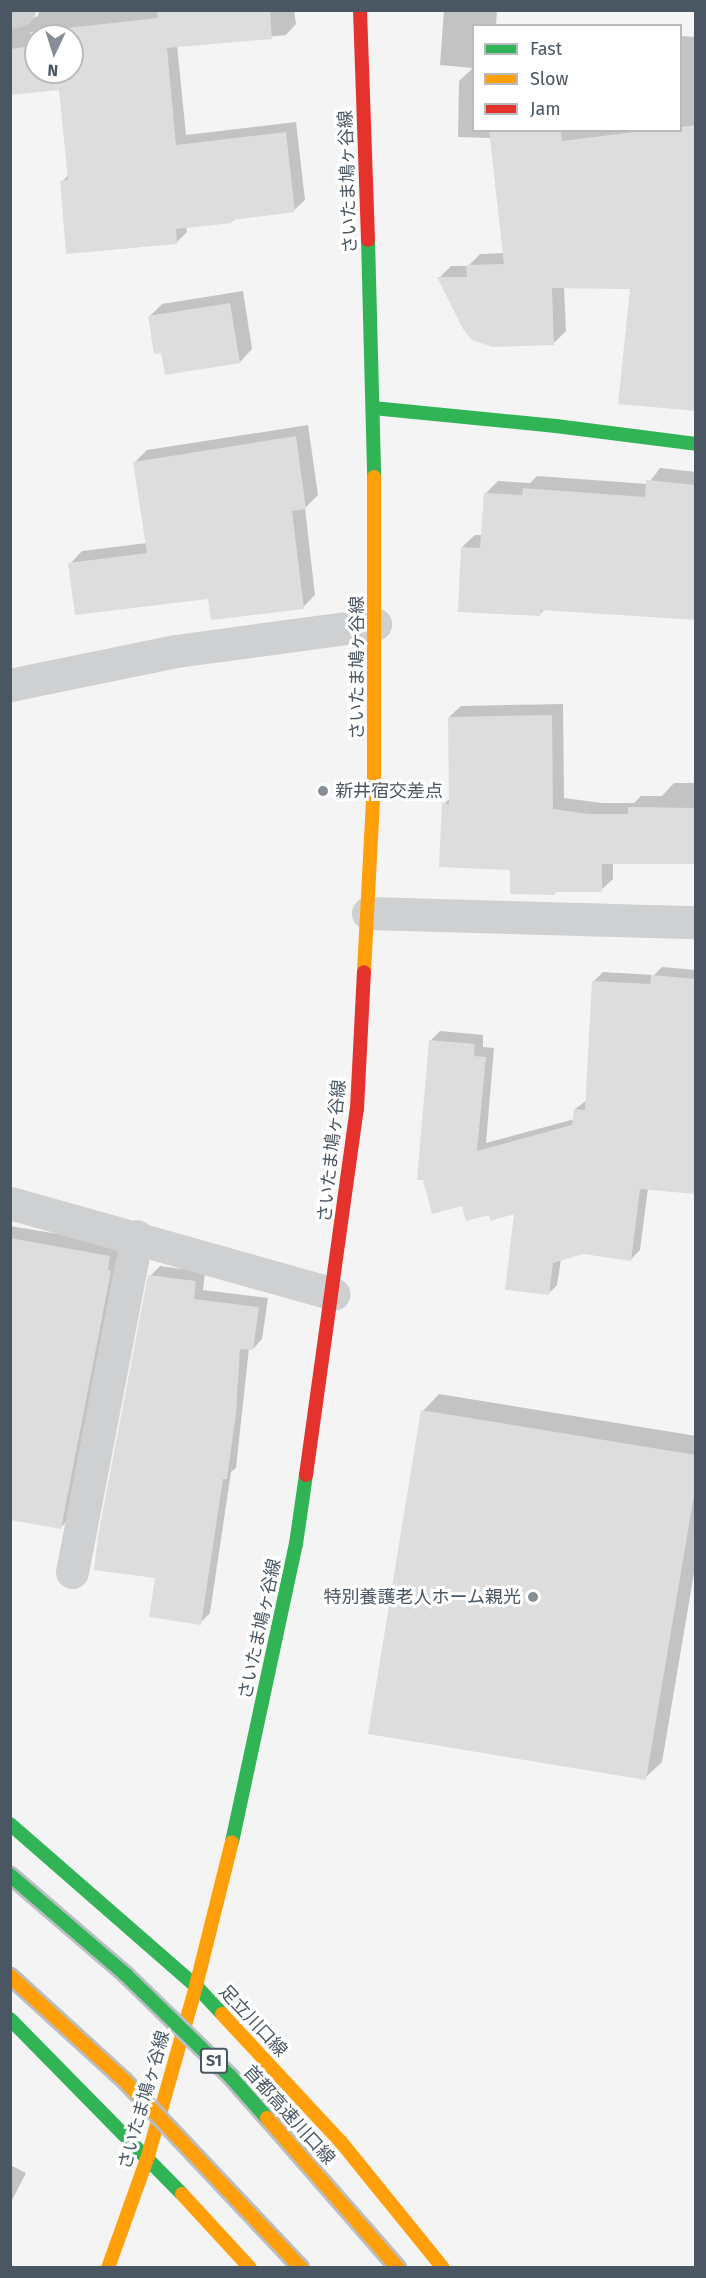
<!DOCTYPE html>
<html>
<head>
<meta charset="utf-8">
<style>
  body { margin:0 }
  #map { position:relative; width:706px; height:2278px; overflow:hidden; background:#f4f4f4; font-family:"Fira Sans","Noto Sans JP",sans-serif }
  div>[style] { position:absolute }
  .shadow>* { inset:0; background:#0003 }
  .building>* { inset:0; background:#ddddde }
  .street>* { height:33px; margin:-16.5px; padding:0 16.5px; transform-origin:16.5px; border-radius:16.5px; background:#ced0d2 }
  .fast>* { height:14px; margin:-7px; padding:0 7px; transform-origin:7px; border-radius:7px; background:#30b455 }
  .slow>* { height:14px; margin:-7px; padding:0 7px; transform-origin:7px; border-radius:7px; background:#ff9f0a }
  .jam>* { height:14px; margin:-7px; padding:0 7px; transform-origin:7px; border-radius:7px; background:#e5322d }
  .bridges { filter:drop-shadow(2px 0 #b9bec3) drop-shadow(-2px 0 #b9bec3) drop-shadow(0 2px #b9bec3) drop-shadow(0 -2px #b9bec3) }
  .fast-bridge>* { height:14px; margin:-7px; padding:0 7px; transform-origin:7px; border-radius:7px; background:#30b455 }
  .slow-bridge>* { height:14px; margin:-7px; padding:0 7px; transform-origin:7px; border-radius:7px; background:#ff9f0a }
  .dots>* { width:16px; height:16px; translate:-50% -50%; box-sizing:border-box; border:3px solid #fff; border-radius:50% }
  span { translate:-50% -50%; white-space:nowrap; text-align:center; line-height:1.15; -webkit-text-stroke:6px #fff; paint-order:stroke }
  .shield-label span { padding:2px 4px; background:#fff; border:2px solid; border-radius:4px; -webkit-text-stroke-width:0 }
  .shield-label { font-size:16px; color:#4a5661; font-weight:700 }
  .street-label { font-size:18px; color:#4a5661 }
  .poi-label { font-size:18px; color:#4a5661 }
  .left { translate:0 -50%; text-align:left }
  .right { translate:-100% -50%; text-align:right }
  .frame { position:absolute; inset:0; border:12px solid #4a5661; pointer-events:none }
  .legend { position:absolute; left:472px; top:24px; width:210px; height:108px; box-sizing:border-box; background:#fff; border:2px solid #b7bbc0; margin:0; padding:8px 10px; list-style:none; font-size:18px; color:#4a5661 }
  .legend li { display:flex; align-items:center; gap:12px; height:30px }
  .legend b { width:30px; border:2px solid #b7bbc0 }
  .north { position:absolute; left:24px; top:24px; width:60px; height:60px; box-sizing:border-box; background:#fff; border:2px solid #b7bbc0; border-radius:50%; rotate:184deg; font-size:16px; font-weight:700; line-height:24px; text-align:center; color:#4a5661 }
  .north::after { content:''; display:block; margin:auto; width:21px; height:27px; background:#868d94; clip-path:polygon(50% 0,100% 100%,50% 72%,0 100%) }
</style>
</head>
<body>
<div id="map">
  <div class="shadow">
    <i style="clip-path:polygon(evenodd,39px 10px,294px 10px,296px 24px,286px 35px,177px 45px,186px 135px,296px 122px,305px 200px,294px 210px,236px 218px,231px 222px,186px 226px,187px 232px,177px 242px,62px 182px,69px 174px,60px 88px,10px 93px,10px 17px,25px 21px,38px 16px,39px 10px,36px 36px,72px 36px,72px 72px,36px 72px,36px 36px)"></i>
    <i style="clip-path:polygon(444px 10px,497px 10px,496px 26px,474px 26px,474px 130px,680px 130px,680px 36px,696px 37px,696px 409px,631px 287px,564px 287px,566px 331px,554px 343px,439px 278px,451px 266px,468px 266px,480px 254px,504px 253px,491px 138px,458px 137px,459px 81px,473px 68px,440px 65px)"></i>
    <i style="clip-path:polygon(243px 291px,252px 349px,240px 362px,163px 351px,149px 317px,162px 304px)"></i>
    <i style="clip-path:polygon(308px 425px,318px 495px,305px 508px,315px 595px,303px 607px,210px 597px,70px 564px,82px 551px,147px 543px,135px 462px,147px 450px)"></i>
    <i style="clip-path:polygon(660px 468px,696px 472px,696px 619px,545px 609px,540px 614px,462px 547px,475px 535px,483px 535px,486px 493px,498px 481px,530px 483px,537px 476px,648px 484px)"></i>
    <i style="clip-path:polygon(563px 704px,564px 798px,602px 803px,634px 803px,641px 796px,662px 796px,674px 783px,696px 783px,696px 863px,613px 862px,613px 879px,601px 890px,557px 891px,555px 893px,512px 868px,444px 804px,450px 798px,449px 717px,461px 706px)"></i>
    <i style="clip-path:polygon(662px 967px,696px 970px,696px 1192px,648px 1188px,640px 1250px,631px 1259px,583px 1253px,561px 1259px,557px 1285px,548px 1294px,516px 1212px,491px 1219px,431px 1040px,440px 1031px,483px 1035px,483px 1047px,494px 1048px,486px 1143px,575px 1119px,575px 1109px,587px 1100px,593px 982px,603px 972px,654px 975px)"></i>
    <i style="clip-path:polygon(10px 1226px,95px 1240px,119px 1246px,71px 1517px,61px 1527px,10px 1518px)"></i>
    <i style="clip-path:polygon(160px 1266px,205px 1272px,203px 1290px,268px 1298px,262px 1339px,253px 1349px,249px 1348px,236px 1468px,231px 1472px,210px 1613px,200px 1623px,156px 1577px,150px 1276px)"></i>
    <i style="clip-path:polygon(439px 1394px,696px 1436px,696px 1561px,662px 1762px,645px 1778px,423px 1411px)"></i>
    <i style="clip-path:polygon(10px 2165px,26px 2173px,10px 2204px)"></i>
  </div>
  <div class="building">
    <i style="clip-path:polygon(evenodd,157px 10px,270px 10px,272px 39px,167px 48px,176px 145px,286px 132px,295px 212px,232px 220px,232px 223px,176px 229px,177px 244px,66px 254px,60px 181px,68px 180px,59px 90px,10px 95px,10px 49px,32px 46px,30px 32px,158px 18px,157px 10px,36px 36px,72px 36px,72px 72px,36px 72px,36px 36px)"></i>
    <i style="clip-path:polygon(696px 125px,696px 411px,618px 404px,630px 289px,552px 288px,554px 345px,492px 347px,472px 340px,463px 329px,437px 277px,467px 277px,466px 265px,504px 264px,489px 130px,561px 130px,562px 141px,650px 130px,681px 130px,681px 127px)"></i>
    <i style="clip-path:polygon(230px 303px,240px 363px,165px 375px,161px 353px,154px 354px,148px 316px)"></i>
    <i style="clip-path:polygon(296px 436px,306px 509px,292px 511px,304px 609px,211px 620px,208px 599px,75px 615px,68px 563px,147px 553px,133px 462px)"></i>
    <i style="clip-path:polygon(646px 480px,696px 485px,696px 620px,541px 610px,540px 616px,458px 612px,461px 547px,480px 548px,484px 493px,522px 495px,523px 488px,645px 497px)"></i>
    <i style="clip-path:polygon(552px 715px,553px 809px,589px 814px,628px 814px,628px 807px,696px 808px,696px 864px,602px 864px,602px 892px,555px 892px,555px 895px,510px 894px,510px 870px,439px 867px,442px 803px,449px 804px,448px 717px)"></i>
    <i style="clip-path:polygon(651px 975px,696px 979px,696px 1194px,640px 1189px,631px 1261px,583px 1254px,553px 1263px,549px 1295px,505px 1290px,514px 1214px,490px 1221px,489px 1215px,466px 1221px,462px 1206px,432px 1214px,423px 1180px,417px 1180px,429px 1040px,475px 1044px,474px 1056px,486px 1057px,477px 1151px,572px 1125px,574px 1109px,585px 1110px,592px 981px,650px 984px)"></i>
    <i style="clip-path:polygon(10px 1238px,110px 1256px,108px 1270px,111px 1271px,61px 1529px,10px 1520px)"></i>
    <i style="clip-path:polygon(148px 1275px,196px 1281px,194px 1299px,259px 1307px,253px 1350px,240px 1349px,236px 1413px,227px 1479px,223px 1479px,201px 1625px,149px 1617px,155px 1578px,94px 1570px,98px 1536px)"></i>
    <i style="clip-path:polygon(421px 1410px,696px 1455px,696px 1483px,646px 1780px,368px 1734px)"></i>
  </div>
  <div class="street">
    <i style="left:10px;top:12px;width:9px;rotate:-13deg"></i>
    <i style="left:10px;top:685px;width:169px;rotate:-11.6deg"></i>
    <i style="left:176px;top:651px;width:201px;rotate:-7.7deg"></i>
    <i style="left:368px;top:913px;width:328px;rotate:1.6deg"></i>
    <i style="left:10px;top:1203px;width:336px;rotate:15.7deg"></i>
    <i style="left:72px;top:1572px;width:342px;rotate:-79.1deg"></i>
  </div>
  <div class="fast">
    <i style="left:368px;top:240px;width:237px;rotate:88.5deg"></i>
    <i style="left:373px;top:408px;width:184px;rotate:5.6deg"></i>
    <i style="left:556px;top:426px;width:141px;rotate:7.3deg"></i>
    <i style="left:10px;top:1824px;width:247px;rotate:41.1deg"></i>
    <i style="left:196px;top:1986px;width:38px;rotate:47deg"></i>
    <i style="left:232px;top:1842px;width:305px;rotate:-77.9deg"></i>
    <i style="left:296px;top:1544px;width:70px;rotate:-81.8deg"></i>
    <i style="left:10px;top:2019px;width:245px;rotate:45.5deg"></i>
  </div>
  <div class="slow">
    <i style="left:364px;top:972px;width:188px;rotate:-87deg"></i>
    <i style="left:374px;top:784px;width:307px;rotate:-90deg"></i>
    <i style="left:222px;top:2014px;width:175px;rotate:47.1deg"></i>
    <i style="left:341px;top:2142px;width:162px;rotate:51deg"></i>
    <i style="left:182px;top:2194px;width:100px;rotate:47.4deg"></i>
    <i style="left:108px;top:2268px;width:119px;rotate:-70.3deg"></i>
    <i style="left:148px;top:2156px;width:177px;rotate:-74.2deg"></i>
    <i style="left:196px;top:1986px;width:148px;rotate:-76deg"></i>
  </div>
  <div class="jam">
    <i style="left:360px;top:10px;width:230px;rotate:88deg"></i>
    <i style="left:306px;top:1475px;width:370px;rotate:-82.1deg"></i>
    <i style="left:357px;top:1109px;width:137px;rotate:-87.1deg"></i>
  </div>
  <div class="bridges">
    <div class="fast-bridge">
      <i style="left:10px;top:1875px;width:152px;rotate:40.7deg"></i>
      <i style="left:125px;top:1974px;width:146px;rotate:44.2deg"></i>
      <i style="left:230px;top:2076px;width:56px;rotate:48.6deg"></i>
    </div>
    <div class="slow-bridge">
      <i style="left:10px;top:1976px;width:154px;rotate:42.4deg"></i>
      <i style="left:124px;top:2080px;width:258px;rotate:46.7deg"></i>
      <i style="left:267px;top:2118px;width:199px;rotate:48.9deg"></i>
    </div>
  </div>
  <div class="dots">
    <i style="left:323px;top:791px;background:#868d94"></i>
    <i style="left:533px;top:1597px;background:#868d94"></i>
  </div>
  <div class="shield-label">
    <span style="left:214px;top:2061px">S1</span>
  </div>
  <div class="street-label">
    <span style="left:348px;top:182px;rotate:-92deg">さいたま鳩ヶ谷線</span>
    <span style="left:357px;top:668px;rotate:-90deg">さいたま鳩ヶ谷線</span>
    <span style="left:332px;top:1151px;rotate:-84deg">さいたま鳩ヶ谷線</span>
    <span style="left:260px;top:1629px;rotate:-78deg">さいたま鳩ヶ谷線</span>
    <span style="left:253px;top:2021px;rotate:47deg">足立川口線</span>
    <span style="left:144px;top:2100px;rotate:-74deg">さいたま鳩ヶ谷線</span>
    <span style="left:289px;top:2115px;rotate:48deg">首都高速川口線</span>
  </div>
  <div class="poi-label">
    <span class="left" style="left:335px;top:791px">新井宿交差点</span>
    <span class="right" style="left:521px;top:1597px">特別養護老人ホーム親光</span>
  </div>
  <div class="frame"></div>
  <ul class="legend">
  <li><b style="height:8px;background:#30b455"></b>Fast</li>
  <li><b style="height:8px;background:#ff9f0a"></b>Slow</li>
  <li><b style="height:8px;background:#e5322d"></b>Jam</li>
  </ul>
  <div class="north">N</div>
</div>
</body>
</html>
